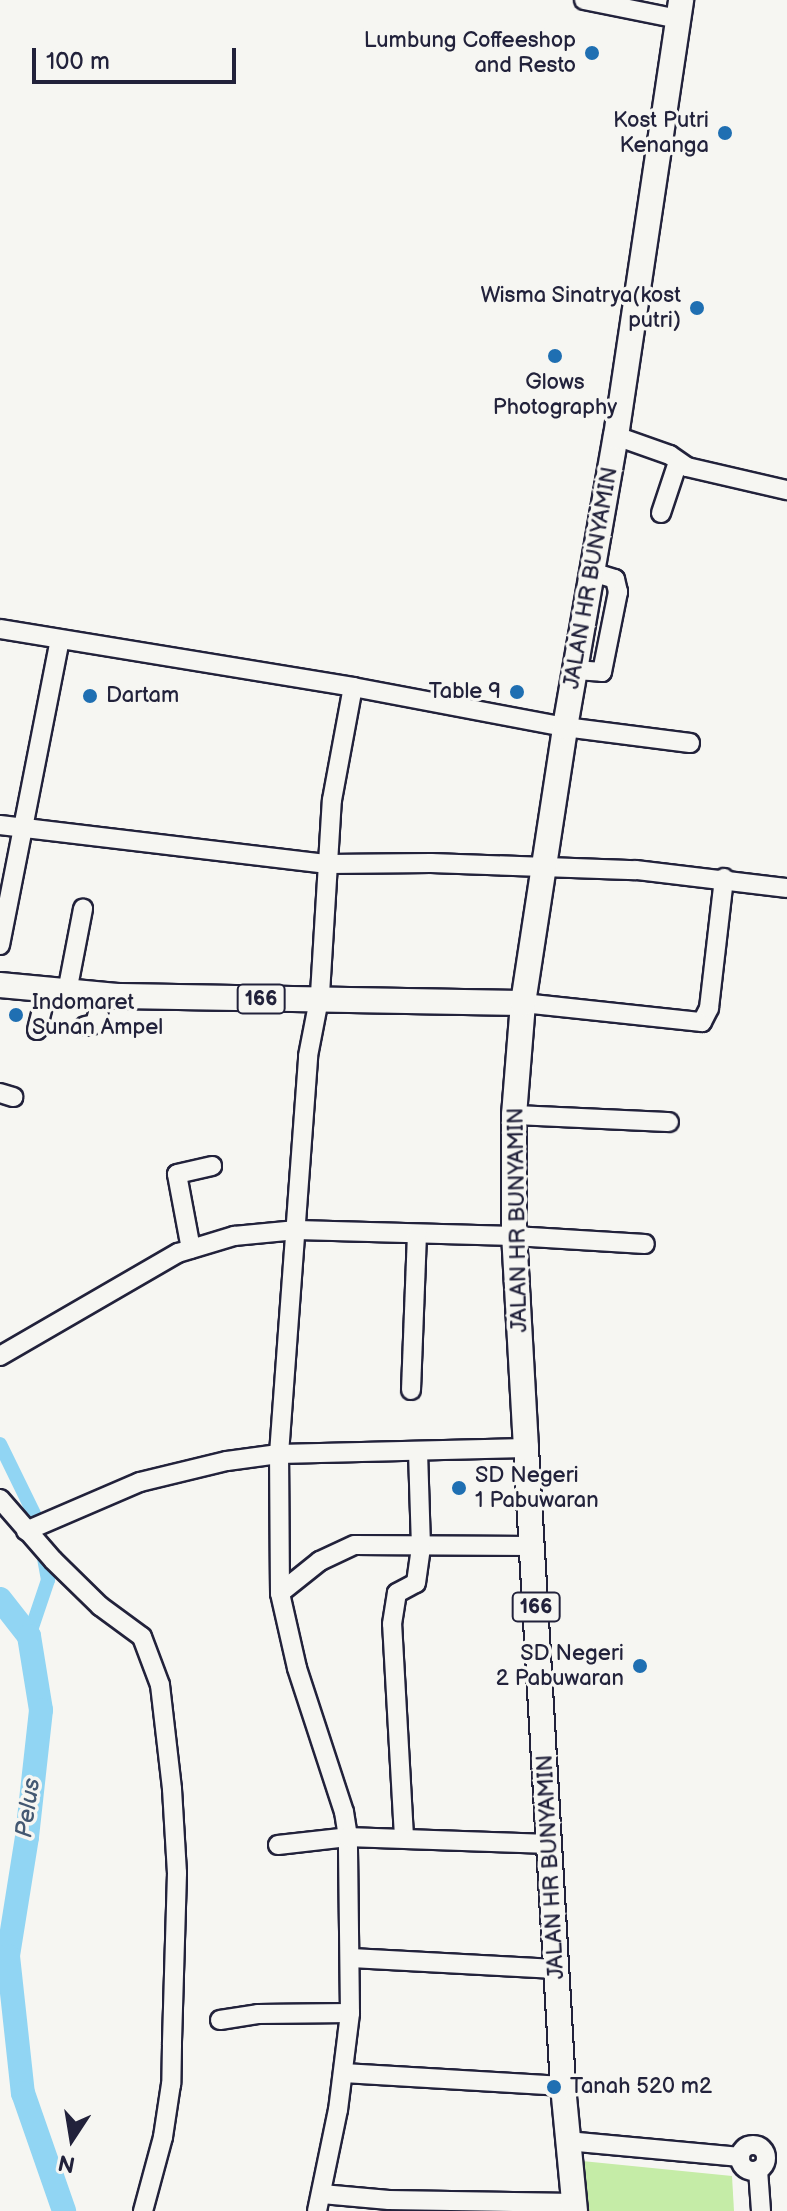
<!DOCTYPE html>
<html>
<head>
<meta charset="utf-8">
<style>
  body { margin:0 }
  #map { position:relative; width:787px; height:2211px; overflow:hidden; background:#f6f6f2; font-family:"Balsamiq Sans",sans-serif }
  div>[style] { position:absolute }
  .green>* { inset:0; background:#c5eca7 }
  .canal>* { height:14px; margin:-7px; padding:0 7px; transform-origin:7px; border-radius:7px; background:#91d5f3 }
  .river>* { height:24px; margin:-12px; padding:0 12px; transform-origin:12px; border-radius:12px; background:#91d5f3 }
  .roads { filter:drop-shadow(2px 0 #22223b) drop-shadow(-2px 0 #22223b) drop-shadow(0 2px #22223b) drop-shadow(0 -2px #22223b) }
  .minor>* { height:18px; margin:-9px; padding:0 9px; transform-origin:9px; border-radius:9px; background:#f6f6f2 }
  .minor>.ring { margin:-9px; padding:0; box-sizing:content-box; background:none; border:18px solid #f6f6f2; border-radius:50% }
  .major>* { height:24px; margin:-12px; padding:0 12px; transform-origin:12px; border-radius:12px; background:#f6f6f2 }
  .dots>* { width:22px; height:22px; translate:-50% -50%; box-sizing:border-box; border:4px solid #f6f6f2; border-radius:50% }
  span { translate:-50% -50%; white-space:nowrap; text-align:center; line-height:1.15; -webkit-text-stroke:7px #f6f6f2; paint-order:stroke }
  .shield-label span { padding:2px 6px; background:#f6f6f2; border:2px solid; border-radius:6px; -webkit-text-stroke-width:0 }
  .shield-label { font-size:20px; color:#22223b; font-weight:700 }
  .poi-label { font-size:22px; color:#22223b }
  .right { translate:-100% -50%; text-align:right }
  .left { translate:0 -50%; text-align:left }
  .street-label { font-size:22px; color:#22223b }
  .water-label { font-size:24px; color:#435872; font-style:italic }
  .north { position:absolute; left:32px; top:2099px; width:80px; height:80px; -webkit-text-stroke:6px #f6f6f2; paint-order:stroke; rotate:192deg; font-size:22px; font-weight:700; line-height:32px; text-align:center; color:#22223b }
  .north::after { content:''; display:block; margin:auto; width:28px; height:36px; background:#22223b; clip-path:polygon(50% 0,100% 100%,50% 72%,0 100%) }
  .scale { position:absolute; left:32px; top:48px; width:204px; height:36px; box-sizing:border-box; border:4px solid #22223b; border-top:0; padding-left:10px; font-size:24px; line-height:28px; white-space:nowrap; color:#22223b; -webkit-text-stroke:6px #f6f6f2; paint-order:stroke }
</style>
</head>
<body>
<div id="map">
  <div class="green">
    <i style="clip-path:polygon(582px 2161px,732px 2176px,734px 2211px,587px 2211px)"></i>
  </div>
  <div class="canal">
    <i style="left:0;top:1444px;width:85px;rotate:64deg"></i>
    <i style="left:37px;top:1520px;width:61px;rotate:79.6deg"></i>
    <i style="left:48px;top:1580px;width:59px;rotate:108.7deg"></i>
  </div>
  <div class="river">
    <i style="left:0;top:1599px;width:47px;rotate:51.9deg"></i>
    <i style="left:29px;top:1636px;width:75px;rotate:80.8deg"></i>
    <i style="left:41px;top:1710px;width:128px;rotate:96.3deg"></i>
    <i style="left:27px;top:1837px;width:121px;rotate:99.1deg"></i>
    <i style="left:8px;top:1956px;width:138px;rotate:83.8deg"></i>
    <i style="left:23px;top:2093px;width:125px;rotate:70.8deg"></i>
  </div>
  <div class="roads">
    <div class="minor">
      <i style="left:584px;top:0;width:96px;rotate:11.4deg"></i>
      <i style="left:616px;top:436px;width:57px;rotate:19.4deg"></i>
      <i style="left:670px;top:455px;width:21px;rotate:35deg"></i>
      <i style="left:687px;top:467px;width:103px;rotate:13deg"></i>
      <i style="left:661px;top:513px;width:54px;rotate:-71.6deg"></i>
      <i style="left:0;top:629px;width:358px;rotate:9.3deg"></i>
      <i style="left:353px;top:687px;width:216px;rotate:10.7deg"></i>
      <i style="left:565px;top:727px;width:126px;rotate:7.3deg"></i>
      <i style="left:575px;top:670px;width:27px;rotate:4deg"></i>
      <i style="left:602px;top:672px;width:82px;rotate:-78.7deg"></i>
      <i style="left:618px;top:592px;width:13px;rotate:-103deg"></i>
      <i style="left:615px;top:579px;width:24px;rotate:-163deg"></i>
      <i style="left:0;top:825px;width:330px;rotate:6.8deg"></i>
      <i style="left:328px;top:864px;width:103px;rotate:-0.6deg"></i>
      <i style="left:431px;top:863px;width:205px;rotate:2deg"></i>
      <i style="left:636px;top:870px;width:152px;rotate:6.8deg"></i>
      <i style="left:0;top:945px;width:311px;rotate:-78.9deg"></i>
      <i style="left:67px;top:992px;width:85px;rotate:-79.1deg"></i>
      <i style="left:523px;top:1003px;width:180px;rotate:6.1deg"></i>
      <i style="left:702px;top:1022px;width:16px;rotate:-63deg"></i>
      <i style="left:709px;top:1008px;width:131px;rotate:-83.4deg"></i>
      <i style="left:85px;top:1026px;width:10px;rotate:-11deg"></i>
      <i style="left:95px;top:1024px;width:30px;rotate:-75deg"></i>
      <i style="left:37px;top:1030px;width:41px;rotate:-76deg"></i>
      <i style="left:0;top:1093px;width:14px;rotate:17deg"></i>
      <i style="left:514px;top:1115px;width:155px;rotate:2.6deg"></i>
      <i style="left:191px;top:1249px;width:76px;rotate:-100.6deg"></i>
      <i style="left:177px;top:1174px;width:36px;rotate:-13deg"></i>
      <i style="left:0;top:1356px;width:206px;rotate:-30.1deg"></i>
      <i style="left:178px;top:1253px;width:59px;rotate:-16.9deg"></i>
      <i style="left:234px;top:1236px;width:63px;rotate:-5.4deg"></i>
      <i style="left:297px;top:1230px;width:217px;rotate:1.6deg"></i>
      <i style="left:514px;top:1236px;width:131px;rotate:3.5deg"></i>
      <i style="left:411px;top:1390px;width:155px;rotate:-87.8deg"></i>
      <i style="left:0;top:1499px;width:81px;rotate:49deg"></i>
      <i style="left:53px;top:1560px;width:66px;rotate:44.4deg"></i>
      <i style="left:100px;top:1606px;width:52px;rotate:36.4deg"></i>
      <i style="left:142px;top:1637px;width:51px;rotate:69.4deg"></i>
      <i style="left:160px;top:1685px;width:105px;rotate:83.4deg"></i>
      <i style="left:172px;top:1789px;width:84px;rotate:86.6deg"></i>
      <i style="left:177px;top:1873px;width:172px;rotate:91.7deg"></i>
      <i style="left:172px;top:2045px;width:39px;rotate:91deg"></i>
      <i style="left:171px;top:2084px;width:54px;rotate:98.6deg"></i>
      <i style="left:163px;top:2137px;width:77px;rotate:105.1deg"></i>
      <i style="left:26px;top:1531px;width:124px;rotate:-23.3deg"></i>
      <i style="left:140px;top:1482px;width:89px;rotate:-13.6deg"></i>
      <i style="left:227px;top:1461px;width:52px;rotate:-7.7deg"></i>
      <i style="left:279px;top:1454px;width:247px;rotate:-1.4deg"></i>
      <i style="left:280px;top:1593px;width:51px;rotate:-38.7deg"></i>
      <i style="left:320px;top:1561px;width:38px;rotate:-25deg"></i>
      <i style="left:355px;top:1545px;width:177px;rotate:0.3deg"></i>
      <i style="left:404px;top:1837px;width:213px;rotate:-93.2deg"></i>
      <i style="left:392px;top:1624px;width:31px;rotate:-81deg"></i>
      <i style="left:397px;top:1593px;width:21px;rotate:-28deg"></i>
      <i style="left:416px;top:1583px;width:36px;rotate:-82deg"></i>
      <i style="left:421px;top:1547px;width:96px;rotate:-91.8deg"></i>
      <i style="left:278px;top:1845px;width:70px;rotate:-6.5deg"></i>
      <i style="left:348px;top:1837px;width:25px;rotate:-99deg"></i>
      <i style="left:344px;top:1812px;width:151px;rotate:-108.1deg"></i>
      <i style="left:297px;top:1668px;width:77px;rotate:-102.8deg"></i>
      <i style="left:280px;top:1593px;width:139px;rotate:-90.4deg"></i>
      <i style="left:279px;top:1454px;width:399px;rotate:-85.8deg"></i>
      <i style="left:308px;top:1056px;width:63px;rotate:-79deg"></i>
      <i style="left:320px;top:994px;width:194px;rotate:-86.5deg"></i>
      <i style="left:332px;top:800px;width:115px;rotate:-79.5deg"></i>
      <i style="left:351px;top:1958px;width:205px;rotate:3.1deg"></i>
      <i style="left:220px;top:2020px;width:38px;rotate:-9deg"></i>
      <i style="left:258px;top:2014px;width:92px;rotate:-0.6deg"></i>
      <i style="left:344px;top:2073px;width:219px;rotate:3.4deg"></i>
      <i style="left:567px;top:2141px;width:174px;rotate:5.3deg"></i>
      <i class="ring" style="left:740px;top:2145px;width:8px;height:8px"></i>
      <i style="left:758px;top:2170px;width:41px;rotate:85.8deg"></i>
      <i style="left:322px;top:2194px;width:67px;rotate:5.1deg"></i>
      <i style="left:389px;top:2200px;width:186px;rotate:0.9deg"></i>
      <i style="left:317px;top:2211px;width:103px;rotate:-78.3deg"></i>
      <i style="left:338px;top:2110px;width:98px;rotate:-82.9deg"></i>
      <i style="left:350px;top:2013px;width:176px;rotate:-90.7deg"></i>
      <i style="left:348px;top:1837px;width:200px;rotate:2deg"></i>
    </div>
    <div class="major">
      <i style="left:0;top:985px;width:120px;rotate:5.3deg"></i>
      <i style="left:119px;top:996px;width:404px;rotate:1deg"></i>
      <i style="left:575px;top:2211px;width:126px;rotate:-95.5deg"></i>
      <i style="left:563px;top:2086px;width:639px;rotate:-93.32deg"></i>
      <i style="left:526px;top:1448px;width:212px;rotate:-93.2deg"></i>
      <i style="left:514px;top:1236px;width:121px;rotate:-90deg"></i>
      <i style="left:514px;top:1115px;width:112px;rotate:-85.4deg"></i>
      <i style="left:523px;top:1003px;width:279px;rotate:-81.3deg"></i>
      <i style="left:565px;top:727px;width:295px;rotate:-80.1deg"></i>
      <i style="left:616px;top:436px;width:441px;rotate:-81.5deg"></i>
    </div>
  </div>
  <div class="dots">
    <i style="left:592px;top:53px;background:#1f6fb2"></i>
    <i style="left:725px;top:133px;background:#1f6fb2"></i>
    <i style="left:697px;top:308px;background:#1f6fb2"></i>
    <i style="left:555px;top:356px;background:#1f6fb2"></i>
    <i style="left:517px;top:692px;background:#1f6fb2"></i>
    <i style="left:90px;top:696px;background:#1f6fb2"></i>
    <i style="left:16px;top:1015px;background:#1f6fb2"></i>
    <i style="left:459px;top:1488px;background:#1f6fb2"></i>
    <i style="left:640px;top:1666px;background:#1f6fb2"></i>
    <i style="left:554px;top:2087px;background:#1f6fb2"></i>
  </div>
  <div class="shield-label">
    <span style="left:261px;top:999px">166</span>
    <span style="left:536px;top:1607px">166</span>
  </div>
  <div class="poi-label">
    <span class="right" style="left:576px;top:53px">Lumbung Coffeeshop<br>and Resto</span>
    <span class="right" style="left:709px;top:133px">Kost Putri<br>Kenanga</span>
    <span class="right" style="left:681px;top:308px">Wisma Sinatrya(kost<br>putri)</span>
    <span style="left:555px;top:395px">Glows<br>Photography</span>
    <span class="right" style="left:501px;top:692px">Table 9</span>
    <span class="left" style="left:106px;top:696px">Dartam</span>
    <span class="left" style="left:32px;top:1015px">Indomaret<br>Sunan Ampel</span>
    <span class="left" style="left:475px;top:1488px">SD Negeri<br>1 Pabuwaran</span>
    <span class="right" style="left:624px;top:1666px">SD Negeri<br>2 Pabuwaran</span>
    <span class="left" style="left:570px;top:2087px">Tanah 520 m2</span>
  </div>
  <div class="street-label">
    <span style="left:591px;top:578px;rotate:-80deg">JALAN HR BUNYAMIN</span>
    <span style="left:518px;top:1220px;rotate:-91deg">JALAN HR BUNYAMIN</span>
    <span style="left:551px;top:1867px;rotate:-93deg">JALAN HR BUNYAMIN</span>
  </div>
  <div class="water-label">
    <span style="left:28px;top:1808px;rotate:-82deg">Pelus</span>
  </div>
  <div class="north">N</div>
  <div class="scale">100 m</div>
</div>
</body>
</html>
